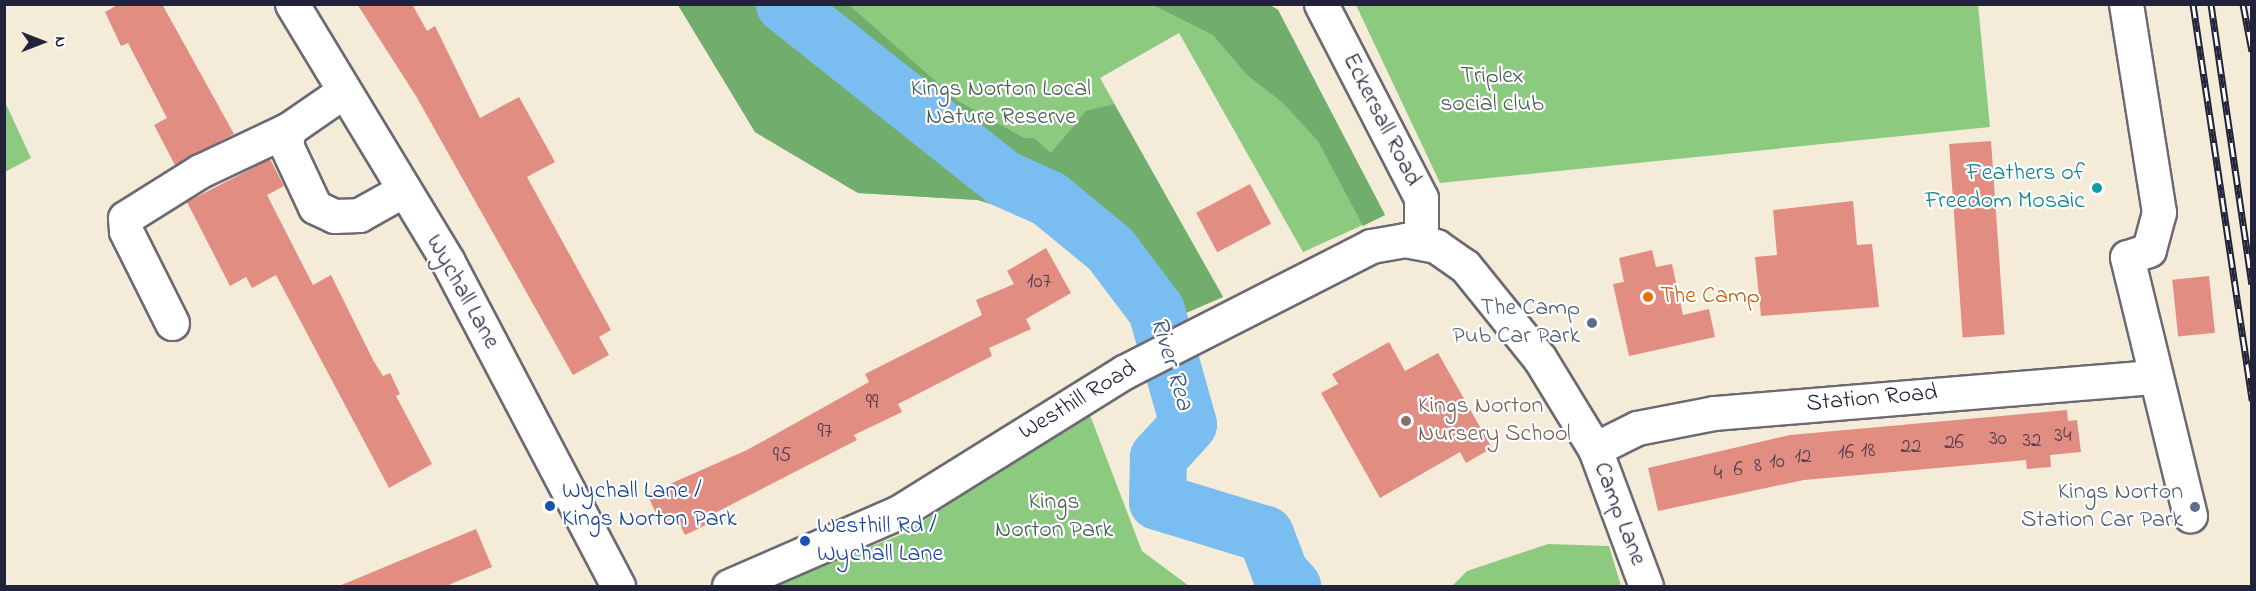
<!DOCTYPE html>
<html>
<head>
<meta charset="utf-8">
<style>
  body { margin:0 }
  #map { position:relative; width:2256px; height:591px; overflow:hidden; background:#f4ecd8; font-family:"Indie Flower",sans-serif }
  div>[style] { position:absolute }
  .green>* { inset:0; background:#8cca80 }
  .forest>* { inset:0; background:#71ae6e }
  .river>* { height:57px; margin:-28.5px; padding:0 28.5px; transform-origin:28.5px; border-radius:28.5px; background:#7abdf0 }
  .building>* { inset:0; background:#e28d82; transform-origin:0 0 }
  .roads { filter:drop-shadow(2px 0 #6c6972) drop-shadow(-2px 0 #6c6972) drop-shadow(0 2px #6c6972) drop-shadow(0 -2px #6c6972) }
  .minor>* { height:33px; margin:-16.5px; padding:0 16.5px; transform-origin:16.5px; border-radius:16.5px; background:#fff }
  .rail>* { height:7px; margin-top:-3.5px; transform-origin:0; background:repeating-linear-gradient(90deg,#fff 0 14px,#22223b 0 28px); box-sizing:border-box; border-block:2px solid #22223b }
  .dots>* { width:16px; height:16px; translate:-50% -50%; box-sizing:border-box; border:3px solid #fff; border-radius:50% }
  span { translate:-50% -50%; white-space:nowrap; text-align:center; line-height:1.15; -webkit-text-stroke:4.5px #fff; paint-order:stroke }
  .number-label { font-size:21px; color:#523d4d }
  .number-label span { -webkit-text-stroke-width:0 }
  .park-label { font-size:24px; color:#475d53 }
  .street-label { font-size:24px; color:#22223b }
  .culture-label { font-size:24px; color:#0d838f }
  .right { translate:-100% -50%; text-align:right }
  .food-label { font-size:24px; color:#c56008 }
  .left { translate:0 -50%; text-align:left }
  .service-label { font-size:24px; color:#4e5e75 }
  .education-label { font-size:24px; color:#785e54 }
  .transit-label { font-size:24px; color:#164399 }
  .water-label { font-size:26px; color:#41587a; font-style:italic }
  .frame { position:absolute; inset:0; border:6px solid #22223b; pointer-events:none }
  .north { position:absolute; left:12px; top:12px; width:60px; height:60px; -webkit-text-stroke:4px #fff; paint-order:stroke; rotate:90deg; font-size:16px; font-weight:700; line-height:24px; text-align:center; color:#22223b }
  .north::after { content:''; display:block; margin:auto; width:21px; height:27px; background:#22223b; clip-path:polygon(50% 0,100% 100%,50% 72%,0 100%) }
</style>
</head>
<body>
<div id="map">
  <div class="green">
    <i style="clip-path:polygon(678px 5px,1270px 5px,1278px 10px,1385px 215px,1303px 252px,1179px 33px,1100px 78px,1223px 297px,1144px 331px,1056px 225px,978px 200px,858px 193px,755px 132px)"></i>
    <i style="clip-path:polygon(1356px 5px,1978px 5px,1990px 127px,1440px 183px)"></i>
    <i style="clip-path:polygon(5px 102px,31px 158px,5px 172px,4px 172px)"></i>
    <i style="clip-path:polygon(1090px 415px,1142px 551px,1189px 586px,769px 586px,908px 532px,1060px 426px)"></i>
    <i style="clip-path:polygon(1548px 544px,1609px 546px,1621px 586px,1452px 586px,1467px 571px)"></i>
  </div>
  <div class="forest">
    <i style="clip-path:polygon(678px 5px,849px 5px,958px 101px,1024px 138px,1034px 138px,1051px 153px,1086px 111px,1114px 104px,1223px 297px,1144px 331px,1056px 225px,978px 200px,858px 193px,755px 132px)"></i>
    <i style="clip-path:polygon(1270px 5px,1278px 10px,1385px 215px,1363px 226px,1318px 141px,1282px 102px,1247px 75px,1213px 35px,1153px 5px)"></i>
  </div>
  <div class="river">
    <i style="left:784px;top:4px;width:280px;rotate:38.5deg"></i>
    <i style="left:1003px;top:178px;width:49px;rotate:24deg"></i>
    <i style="left:1048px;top:198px;width:80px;rotate:39.4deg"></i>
    <i style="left:1110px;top:249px;width:76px;rotate:53deg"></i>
    <i style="left:1156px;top:310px;width:118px;rotate:74.3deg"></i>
    <i style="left:1188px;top:424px;width:45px;rotate:132.3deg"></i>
    <i style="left:1158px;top:457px;width:44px;rotate:91.3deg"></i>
    <i style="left:1157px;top:501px;width:113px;rotate:17deg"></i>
    <i style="left:1265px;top:534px;width:42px;rotate:69deg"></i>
    <i style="left:1280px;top:573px;width:18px;rotate:47deg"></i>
  </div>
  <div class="building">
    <i style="clip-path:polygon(119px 4px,162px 4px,234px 134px,175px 165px,154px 125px,167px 118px,128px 43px,121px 46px,105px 12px)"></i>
    <i style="clip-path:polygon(357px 4px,412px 4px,427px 31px,435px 26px,480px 118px,519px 97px,555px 162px,527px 177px,611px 330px,599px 337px,609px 355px,573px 375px,416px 96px)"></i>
    <i style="left:1991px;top:141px;width:194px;height:42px;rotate:86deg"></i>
    <i style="clip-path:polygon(270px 159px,284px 186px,267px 195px,313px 285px,331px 275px,373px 360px,383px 376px,390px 373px,400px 394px,396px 396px,432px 464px,389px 488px,276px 275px,252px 288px,246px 277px,230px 286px,187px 202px)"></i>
    <i style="left:1250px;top:184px;width:45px;height:61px;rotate:62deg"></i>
    <i style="clip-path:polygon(1853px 201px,1857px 245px,1872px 244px,1879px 307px,1761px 316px,1755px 257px,1777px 255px,1773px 210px)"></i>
    <i style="clip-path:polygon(1046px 248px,1071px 293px,1026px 319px,1031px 329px,989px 348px,992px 356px,898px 404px,902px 412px,854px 435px,857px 440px,715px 513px,718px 519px,685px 535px,676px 517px,661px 524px,647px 494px,747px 450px,869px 382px,865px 374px,982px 315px,976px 300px,1014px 284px,1007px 271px)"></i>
    <i style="clip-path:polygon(1652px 250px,1656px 267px,1672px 264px,1683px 315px,1709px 309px,1715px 337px,1629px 356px,1613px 284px,1624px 282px,1619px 258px)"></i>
    <i style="left:2209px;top:276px;width:57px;height:37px;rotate:84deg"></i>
    <i style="clip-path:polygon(1389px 342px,1405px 371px,1438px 353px,1492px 448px,1466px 463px,1460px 452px,1380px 498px,1321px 393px,1338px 384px,1332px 374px)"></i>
    <i style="clip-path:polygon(2067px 410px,2068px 421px,2077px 420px,2081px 452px,2050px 455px,2051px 467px,2027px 469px,2026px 460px,1804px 480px,1658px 511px,1648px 468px,1790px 435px)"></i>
    <i style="clip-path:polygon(476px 529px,492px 567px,446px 586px,339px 586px)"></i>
  </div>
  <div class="roads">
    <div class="minor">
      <i style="left:292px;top:4px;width:301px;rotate:58.8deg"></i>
      <i style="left:448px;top:262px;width:366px;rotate:62.3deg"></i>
      <i style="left:1321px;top:4px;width:218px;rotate:62.7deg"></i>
      <i style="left:1421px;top:198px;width:42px;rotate:90deg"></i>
      <i style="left:2126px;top:4px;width:211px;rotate:81deg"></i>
      <i style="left:2159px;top:212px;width:39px;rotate:105deg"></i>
      <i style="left:2149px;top:250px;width:23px;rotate:162deg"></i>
      <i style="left:2127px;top:257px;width:266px;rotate:76.3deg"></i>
      <i style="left:344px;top:91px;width:67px;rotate:145.4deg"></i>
      <i style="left:289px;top:129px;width:16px;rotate:101deg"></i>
      <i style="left:286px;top:145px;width:68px;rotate:64.9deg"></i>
      <i style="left:315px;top:207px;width:21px;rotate:25deg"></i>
      <i style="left:334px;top:216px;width:25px;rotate:-2deg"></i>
      <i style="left:359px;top:215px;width:51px;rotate:-29.1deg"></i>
      <i style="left:172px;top:323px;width:103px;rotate:-116.6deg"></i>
      <i style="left:126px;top:231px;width:13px;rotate:-94deg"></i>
      <i style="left:125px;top:218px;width:89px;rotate:-32.1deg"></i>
      <i style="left:200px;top:171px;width:98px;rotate:-25.3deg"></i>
      <i style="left:1595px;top:449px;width:47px;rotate:-26.6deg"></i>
      <i style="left:1637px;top:428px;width:78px;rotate:-11deg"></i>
      <i style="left:1714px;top:413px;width:442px;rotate:-4.7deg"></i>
      <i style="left:729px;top:586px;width:185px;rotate:-23.5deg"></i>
      <i style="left:899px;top:512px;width:265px;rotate:-31.9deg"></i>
      <i style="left:1124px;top:372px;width:277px;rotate:-27deg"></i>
      <i style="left:1371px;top:246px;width:35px;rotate:-10deg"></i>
      <i style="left:1405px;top:240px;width:32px;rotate:11deg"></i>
      <i style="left:1436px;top:246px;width:35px;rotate:35deg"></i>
      <i style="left:1465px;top:266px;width:119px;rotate:51.1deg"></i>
      <i style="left:1540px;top:359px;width:105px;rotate:58.6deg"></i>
      <i style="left:1595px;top:449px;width:146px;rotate:69.6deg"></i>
    </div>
  </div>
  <div class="rail">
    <i style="left:2193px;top:4px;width:401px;rotate:81.5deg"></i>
    <i style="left:2211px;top:4px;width:283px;rotate:81.7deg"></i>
    <i style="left:2243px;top:4px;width:48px;rotate:79.2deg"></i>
  </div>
  <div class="dots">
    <i style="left:2097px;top:188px;background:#0f9aa8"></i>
    <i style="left:1648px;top:297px;background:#e8710a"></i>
    <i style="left:1592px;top:323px;background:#5c6f8a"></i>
    <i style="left:1406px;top:421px;background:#8d6e63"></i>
    <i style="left:550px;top:506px;background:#1a4fb4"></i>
    <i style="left:2195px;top:507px;background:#5c6f8a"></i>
    <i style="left:805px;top:541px;background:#1a4fb4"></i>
  </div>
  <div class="number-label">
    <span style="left:1039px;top:282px">107</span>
    <span style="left:872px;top:403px">99</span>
    <span style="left:825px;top:432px">97</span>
    <span style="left:2063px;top:436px">34</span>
    <span style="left:1998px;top:439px">30</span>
    <span style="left:2032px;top:441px">32</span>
    <span style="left:1954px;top:443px">26</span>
    <span style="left:1911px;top:447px">22</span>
    <span style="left:1868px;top:451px">18</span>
    <span style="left:1846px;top:453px">16</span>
    <span style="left:782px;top:456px">95</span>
    <span style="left:1803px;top:457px">12</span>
    <span style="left:1777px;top:462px">10</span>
    <span style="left:1758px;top:466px">8</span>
    <span style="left:1738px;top:470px">6</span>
    <span style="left:1718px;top:474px">4</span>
  </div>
  <div class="park-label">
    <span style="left:1492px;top:91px">Triplex<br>social club</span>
    <span style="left:1001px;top:104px">Kings Norton Local<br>Nature Reserve</span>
    <span style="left:1054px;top:517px">Kings<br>Norton Park</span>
  </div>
  <div class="street-label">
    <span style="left:1381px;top:120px;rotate:63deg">Eckersall Road</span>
    <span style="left:462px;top:292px;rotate:61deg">Wychall Lane</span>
    <span style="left:1872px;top:399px;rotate:-5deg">Station Road</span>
    <span style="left:1078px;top:401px;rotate:-31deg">Westhill Road</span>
    <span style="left:1619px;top:514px;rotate:69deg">Camp Lane</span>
  </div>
  <div class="culture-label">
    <span class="right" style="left:2085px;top:188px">Feathers of<br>Freedom Mosaic</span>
  </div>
  <div class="food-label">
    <span class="left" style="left:1660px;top:297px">The Camp</span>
  </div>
  <div class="service-label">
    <span class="right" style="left:1580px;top:323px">The Camp<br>Pub Car Park</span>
    <span class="right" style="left:2183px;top:507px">Kings Norton<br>Station Car Park</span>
  </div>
  <div class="education-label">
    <span class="left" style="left:1418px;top:421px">Kings Norton<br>Nursery School</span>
  </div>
  <div class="transit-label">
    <span class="left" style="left:562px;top:506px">Wychall Lane /<br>Kings Norton Park</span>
    <span class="left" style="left:817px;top:541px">Westhill Rd /<br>Wychall Lane</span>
  </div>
  <div class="water-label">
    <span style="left:1170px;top:364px;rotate:73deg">River Rea</span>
  </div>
  <div class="frame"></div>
  <div class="north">N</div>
</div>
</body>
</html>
